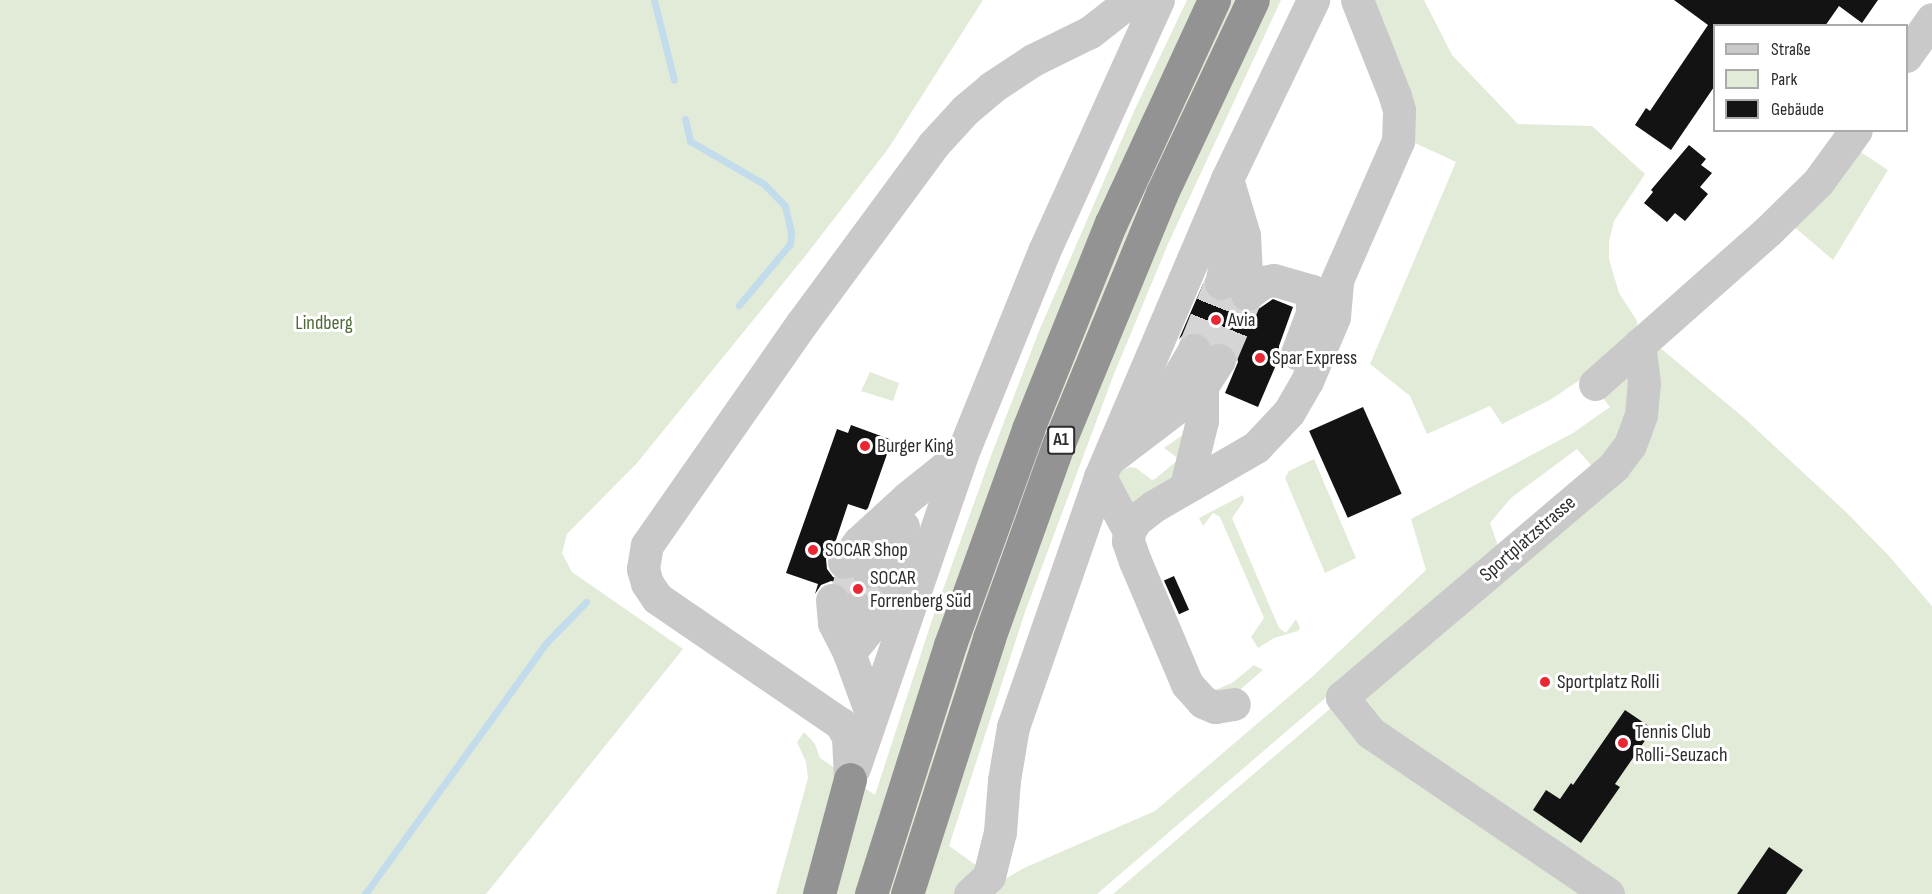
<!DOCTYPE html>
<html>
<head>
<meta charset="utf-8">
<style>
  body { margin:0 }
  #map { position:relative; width:1932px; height:894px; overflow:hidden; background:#fff; font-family:"Sofia Sans Condensed",sans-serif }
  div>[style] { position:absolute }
  .green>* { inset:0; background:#e2ebd8 }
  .stream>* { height:7px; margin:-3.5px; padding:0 3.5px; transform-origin:3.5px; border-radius:3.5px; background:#c3dcec }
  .building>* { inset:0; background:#131313; transform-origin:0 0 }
  .minor-tunnel>* { height:33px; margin-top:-16.5px; transform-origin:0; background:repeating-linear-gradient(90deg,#d5d5d5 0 33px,transparent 0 49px) }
  .minor>* { height:33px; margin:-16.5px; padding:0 16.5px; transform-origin:16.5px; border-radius:16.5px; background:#c9c9c9 }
  .highway>* { height:33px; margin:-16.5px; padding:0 16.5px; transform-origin:16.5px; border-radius:16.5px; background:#939393 }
  .dots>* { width:16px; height:16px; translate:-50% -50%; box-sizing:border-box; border:3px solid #fff; border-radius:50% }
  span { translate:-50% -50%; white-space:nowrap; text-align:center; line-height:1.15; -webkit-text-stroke:6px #fff; paint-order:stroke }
  .shield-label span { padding:2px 4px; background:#fff; border:2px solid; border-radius:4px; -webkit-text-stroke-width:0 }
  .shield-label { font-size:18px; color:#2c2c2c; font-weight:700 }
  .poi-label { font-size:20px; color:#2c2c2c }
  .left { translate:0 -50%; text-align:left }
  .park-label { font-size:20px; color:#4f6938 }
  .street-label { font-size:20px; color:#2c2c2c }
  .legend { position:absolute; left:1713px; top:24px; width:195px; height:108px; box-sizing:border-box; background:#fff; border:2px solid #ababab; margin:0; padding:8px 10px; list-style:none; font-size:18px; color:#2c2c2c }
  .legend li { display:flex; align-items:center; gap:12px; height:30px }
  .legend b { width:30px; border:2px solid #ababab }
</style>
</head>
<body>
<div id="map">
  <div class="green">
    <i style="clip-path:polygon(0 0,983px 0,888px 149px,806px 255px,637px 463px,567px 534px,562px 553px,572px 572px,683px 649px,486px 894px,0 894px)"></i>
    <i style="clip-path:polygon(1187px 0,1281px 0,1168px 244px,1114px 374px,1025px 612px,949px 846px,1000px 882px,1024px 868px,1155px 811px,1313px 676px,1426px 570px,1411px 519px,1573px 433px,1610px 407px,1599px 393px,1624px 378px,1630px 381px,1633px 412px,1596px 471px,1577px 449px,1511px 498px,1490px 523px,1499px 549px,1097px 894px,776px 894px,808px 778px,806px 762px,797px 742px,804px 732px,815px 744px,820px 758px,875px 795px,931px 623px,992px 453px,1039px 331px,1135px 109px)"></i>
    <i style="clip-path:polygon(1370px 0,1424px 0,1452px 55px,1518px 124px,1592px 126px,1645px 174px,1614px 221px,1609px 242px,1609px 259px,1619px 293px,1637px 321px,1637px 331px,1590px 373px,1550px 400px,1502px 424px,1490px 406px,1427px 434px,1410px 396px,1370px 364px,1456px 162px,1413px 142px)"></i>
    <i style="clip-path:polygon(1856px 149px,1888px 170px,1833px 260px,1792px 225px)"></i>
    <i style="clip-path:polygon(1658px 346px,1743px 417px,1846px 512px,1889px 556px,1932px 606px,1932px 894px,1113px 894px,1475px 585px,1649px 413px)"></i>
    <i style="clip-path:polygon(870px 372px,899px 383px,893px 401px,861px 391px)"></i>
    <i style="clip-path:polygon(1187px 432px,1174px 478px,1133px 507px,1116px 478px,1119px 472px,1130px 467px,1136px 468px,1152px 480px,1155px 479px,1179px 459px,1164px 448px)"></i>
    <i style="clip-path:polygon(1314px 459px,1356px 558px,1325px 573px,1285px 478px,1289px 471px)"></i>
    <i style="clip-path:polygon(1243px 495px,1244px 501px,1232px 518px,1279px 628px,1286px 633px,1296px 619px,1300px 628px,1298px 631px,1274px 638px,1258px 648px,1251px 637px,1264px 618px,1220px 517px,1213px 513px,1203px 526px,1199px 518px)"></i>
    <i style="clip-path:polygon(1254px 665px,1263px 670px,1235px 694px,1205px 694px,1232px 683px)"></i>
  </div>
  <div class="stream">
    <i style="left:654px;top:0;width:82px;rotate:76deg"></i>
    <i style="left:685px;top:119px;width:23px;rotate:77deg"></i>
    <i style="left:690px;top:141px;width:86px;rotate:30.2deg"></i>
    <i style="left:764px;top:184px;width:30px;rotate:46deg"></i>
    <i style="left:785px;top:206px;width:28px;rotate:77deg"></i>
    <i style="left:791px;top:233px;width:11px;rotate:95deg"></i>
    <i style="left:790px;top:244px;width:80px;rotate:129.9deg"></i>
    <i style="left:365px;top:894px;width:311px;rotate:-54.2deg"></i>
    <i style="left:547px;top:642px;width:56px;rotate:-45.7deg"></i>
  </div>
  <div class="building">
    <i style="clip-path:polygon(1674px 0,1878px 0,1862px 23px,1839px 6px,1825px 26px,1714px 26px,1714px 87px,1671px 150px,1635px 125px,1646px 108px,1650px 111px,1708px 25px)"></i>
    <i style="clip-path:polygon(1689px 145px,1706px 159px,1701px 165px,1712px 173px,1700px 187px,1708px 194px,1685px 221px,1675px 213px,1667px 222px,1644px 203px,1653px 192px,1651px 190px)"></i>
    <i style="clip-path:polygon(1203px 284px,1209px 297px,1218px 301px,1229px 299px,1240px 311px,1257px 310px,1273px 299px,1293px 307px,1279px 346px,1279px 358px,1258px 407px,1225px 393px,1238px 362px,1236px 352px,1230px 345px,1221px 341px,1211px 343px,1204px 334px,1195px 331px,1185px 333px,1179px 339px)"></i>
    <i style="left:1363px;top:407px;width:95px;height:59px;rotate:66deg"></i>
    <i style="clip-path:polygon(851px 425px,892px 440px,868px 508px,866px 510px,848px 504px,835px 543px,826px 559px,827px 569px,833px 577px,842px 581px,851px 579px,860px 588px,876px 588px,880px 593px,893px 597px,891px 602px,883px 598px,872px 599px,859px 590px,848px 591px,840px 583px,831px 581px,821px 585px,815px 594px,818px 584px,786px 573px,837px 429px,848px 433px)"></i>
    <i style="left:1174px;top:576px;width:37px;height:11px;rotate:66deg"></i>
    <i style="clip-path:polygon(1625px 710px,1653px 729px,1615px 784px,1620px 787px,1581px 843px,1533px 810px,1546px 790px,1560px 799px,1571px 783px,1573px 785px)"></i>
    <i style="clip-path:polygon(1769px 847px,1803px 870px,1786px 894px,1737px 894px)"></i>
  </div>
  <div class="minor-tunnel">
    <i style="left:1194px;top:350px;width:72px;rotate:-68.1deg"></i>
    <i style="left:1219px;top:360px;width:72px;rotate:-67deg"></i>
    <i style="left:843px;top:604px;width:40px;rotate:-72deg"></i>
    <i style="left:867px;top:612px;width:39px;rotate:-71deg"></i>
  </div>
  <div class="minor">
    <i style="left:1906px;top:56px;width:45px;rotate:-54.9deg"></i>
    <i style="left:1227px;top:179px;width:59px;rotate:73.1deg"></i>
    <i style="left:1244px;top:235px;width:59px;rotate:87.1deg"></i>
    <i style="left:1221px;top:283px;width:52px;rotate:-77.8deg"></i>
    <i style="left:1247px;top:294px;width:20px;rotate:-37deg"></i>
    <i style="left:1263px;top:282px;width:11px;rotate:-10deg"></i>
    <i style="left:1274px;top:280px;width:40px;rotate:16deg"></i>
    <i style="left:1312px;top:291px;width:22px;rotate:90deg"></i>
    <i style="left:1312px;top:313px;width:43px;rotate:110.6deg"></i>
    <i style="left:1595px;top:384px;width:232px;rotate:-41.5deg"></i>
    <i style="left:1769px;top:230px;width:69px;rotate:-44.4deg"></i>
    <i style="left:1818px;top:182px;width:64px;rotate:-53.8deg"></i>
    <i style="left:1158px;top:411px;width:71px;rotate:-59.5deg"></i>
    <i style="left:1108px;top:460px;width:102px;rotate:-37.4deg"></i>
    <i style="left:1189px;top:398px;width:18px;rotate:-43deg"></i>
    <i style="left:1202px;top:386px;width:31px;rotate:-57deg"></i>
    <i style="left:1100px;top:477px;width:61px;rotate:61.8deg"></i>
    <i style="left:1129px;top:531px;width:10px;rotate:96deg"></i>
    <i style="left:1128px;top:541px;width:21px;rotate:71deg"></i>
    <i style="left:1135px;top:561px;width:134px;rotate:67.1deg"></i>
    <i style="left:1187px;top:684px;width:24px;rotate:48deg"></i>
    <i style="left:1203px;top:702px;width:13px;rotate:23deg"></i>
    <i style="left:1215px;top:707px;width:19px;rotate:-9deg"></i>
    <i style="left:1186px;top:486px;width:67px;rotate:-76.2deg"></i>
    <i style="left:1202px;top:421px;width:35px;rotate:-90deg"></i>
    <i style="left:1129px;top:531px;width:13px;rotate:-58deg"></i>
    <i style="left:1136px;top:520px;width:23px;rotate:-38deg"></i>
    <i style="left:1154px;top:506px;width:118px;rotate:-30deg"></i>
    <i style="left:1256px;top:447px;width:48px;rotate:-46.7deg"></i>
    <i style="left:1289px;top:412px;width:36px;rotate:-60deg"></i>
    <i style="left:1307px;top:381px;width:69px;rotate:-67.1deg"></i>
    <i style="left:1334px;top:317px;width:37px;rotate:-85deg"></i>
    <i style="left:1337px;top:280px;width:152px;rotate:-66.3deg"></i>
    <i style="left:1398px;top:141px;width:31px;rotate:-88deg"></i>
    <i style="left:1399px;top:110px;width:15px;rotate:-106deg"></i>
    <i style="left:1395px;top:96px;width:103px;rotate:-111.6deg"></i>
    <i style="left:844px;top:562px;width:25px;rotate:-53deg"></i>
    <i style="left:859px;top:542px;width:65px;rotate:-42.5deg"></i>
    <i style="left:907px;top:498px;width:70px;rotate:-38.7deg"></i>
    <i style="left:868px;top:571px;width:58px;rotate:-62.1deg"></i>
    <i style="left:892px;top:579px;width:54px;rotate:-78.3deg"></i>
    <i style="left:832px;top:600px;width:23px;rotate:85deg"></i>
    <i style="left:834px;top:623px;width:34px;rotate:63deg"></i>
    <i style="left:849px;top:653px;width:46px;rotate:-81.2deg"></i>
    <i style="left:871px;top:713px;width:64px;rotate:-110.1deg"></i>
    <i style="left:849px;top:653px;width:48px;rotate:-51deg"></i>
    <i style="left:854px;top:768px;width:332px;rotate:-71deg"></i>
    <i style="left:962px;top:454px;width:219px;rotate:-68deg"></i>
    <i style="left:1044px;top:251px;width:276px;rotate:-65.6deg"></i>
    <i style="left:850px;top:779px;width:42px;rotate:-92.7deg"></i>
    <i style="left:848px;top:737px;width:15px;rotate:-118deg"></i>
    <i style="left:841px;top:724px;width:223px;rotate:-145.6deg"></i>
    <i style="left:657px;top:598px;width:18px;rotate:-124deg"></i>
    <i style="left:647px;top:583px;width:15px;rotate:-106deg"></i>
    <i style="left:643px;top:569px;width:24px;rotate:-81deg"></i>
    <i style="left:647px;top:545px;width:271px;rotate:-55.1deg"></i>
    <i style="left:802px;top:323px;width:221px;rotate:-53.6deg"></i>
    <i style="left:933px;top:145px;width:47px;rotate:-47.6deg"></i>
    <i style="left:965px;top:110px;width:35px;rotate:-40deg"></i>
    <i style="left:992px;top:87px;width:49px;rotate:-33.4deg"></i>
    <i style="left:1033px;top:60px;width:64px;rotate:-26.2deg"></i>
    <i style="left:1090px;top:32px;width:52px;rotate:-38deg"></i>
    <i style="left:970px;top:894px;width:26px;rotate:-43deg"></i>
    <i style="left:989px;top:876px;width:45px;rotate:-76deg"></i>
    <i style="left:1000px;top:832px;width:52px;rotate:-85.6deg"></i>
    <i style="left:1004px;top:780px;width:54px;rotate:-80.4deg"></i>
    <i style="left:1013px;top:727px;width:265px;rotate:-70.8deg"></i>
    <i style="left:1100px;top:477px;width:324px;rotate:-66.9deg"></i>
    <i style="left:1227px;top:179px;width:199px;rotate:-64.3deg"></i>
    <i style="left:1608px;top:894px;width:288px;rotate:-145.8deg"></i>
    <i style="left:1370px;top:732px;width:45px;rotate:-128.7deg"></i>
    <i style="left:1342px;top:697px;width:357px;rotate:-40.3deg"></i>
    <i style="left:1614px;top:466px;width:26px;rotate:-53deg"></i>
    <i style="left:1630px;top:445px;width:32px;rotate:-70deg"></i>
    <i style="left:1641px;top:415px;width:32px;rotate:-85deg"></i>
    <i style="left:1644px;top:383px;width:39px;rotate:-97deg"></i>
  </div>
  <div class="highway">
    <i style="left:819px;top:894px;width:119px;rotate:-74.9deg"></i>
    <i style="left:871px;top:894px;width:261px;rotate:-72.4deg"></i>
    <i style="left:950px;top:645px;width:230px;rotate:-70.1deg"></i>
    <i style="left:1028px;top:429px;width:222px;rotate:-68.1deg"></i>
    <i style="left:1111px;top:223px;width:246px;rotate:-65.2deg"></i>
    <i style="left:907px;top:894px;width:269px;rotate:-72.2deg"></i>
    <i style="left:989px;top:638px;width:207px;rotate:-70.3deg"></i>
    <i style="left:1059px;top:443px;width:270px;rotate:-67.6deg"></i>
    <i style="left:1162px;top:193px;width:213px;rotate:-64.8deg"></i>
  </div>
  <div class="dots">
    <i style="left:1216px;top:320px;background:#eb2734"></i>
    <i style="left:1260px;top:358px;background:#eb2734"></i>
    <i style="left:865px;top:446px;background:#eb2734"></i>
    <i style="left:813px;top:550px;background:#eb2734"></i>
    <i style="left:858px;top:589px;background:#eb2734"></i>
    <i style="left:1545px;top:682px;background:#eb2734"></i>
    <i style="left:1623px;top:743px;background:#eb2734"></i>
  </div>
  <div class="shield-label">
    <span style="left:1061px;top:440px">A1</span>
  </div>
  <div class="poi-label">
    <span class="left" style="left:1228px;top:320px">Avia</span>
    <span class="left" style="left:1272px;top:358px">Spar Express</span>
    <span class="left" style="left:877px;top:446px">Burger King</span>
    <span class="left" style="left:825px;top:550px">SOCAR Shop</span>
    <span class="left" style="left:870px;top:590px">SOCAR<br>Forrenberg Süd</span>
    <span class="left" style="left:1557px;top:682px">Sportplatz Rolli</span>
    <span class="left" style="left:1635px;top:744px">Tennis Club<br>Rolli-Seuzach</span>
  </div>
  <div class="park-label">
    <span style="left:324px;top:323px">Lindberg</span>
  </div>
  <div class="street-label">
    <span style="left:1528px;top:539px;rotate:-41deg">Sportplatzstrasse</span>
  </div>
  <ul class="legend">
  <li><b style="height:8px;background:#c9c9c9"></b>Straße</li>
  <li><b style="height:16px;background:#e2ebd8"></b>Park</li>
  <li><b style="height:16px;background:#131313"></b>Gebäude</li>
  </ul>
</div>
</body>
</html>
